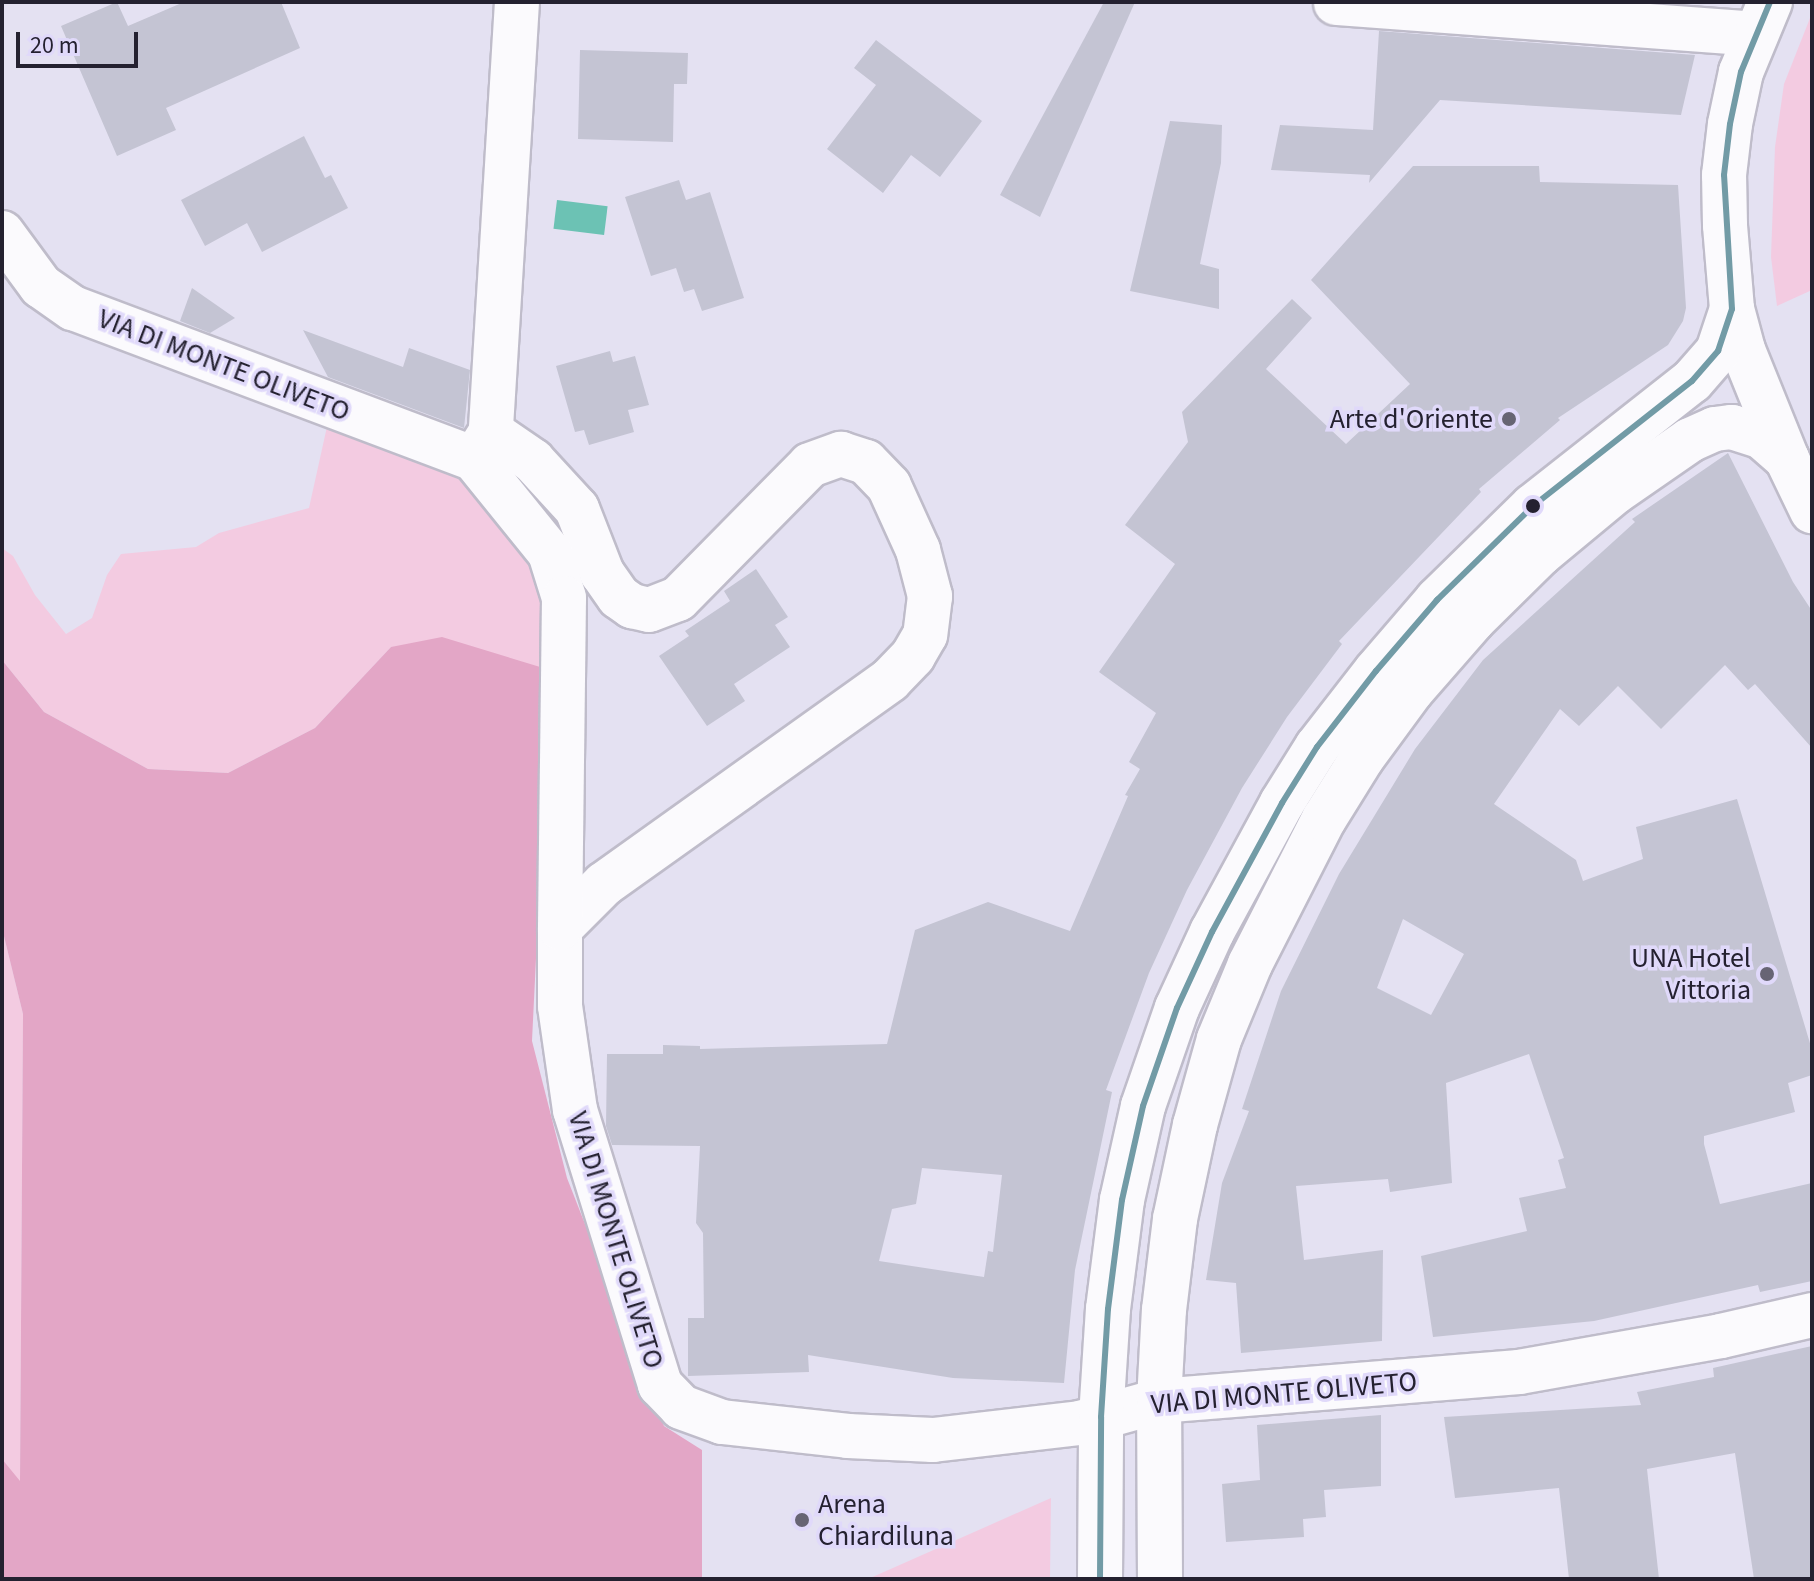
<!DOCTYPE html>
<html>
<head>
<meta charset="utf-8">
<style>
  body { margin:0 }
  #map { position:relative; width:1814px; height:1581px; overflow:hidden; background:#e4e1f2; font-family:"Source Sans 3",sans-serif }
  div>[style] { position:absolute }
  .green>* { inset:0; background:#f3cbe1 }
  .forest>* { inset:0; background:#e3a6c6 }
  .water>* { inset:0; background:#6cc2b4; transform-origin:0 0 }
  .building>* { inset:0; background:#c4c4d3 }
  .roads { filter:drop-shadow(2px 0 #bfbcca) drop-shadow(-2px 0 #bfbcca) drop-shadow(0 2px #bfbcca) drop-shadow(0 -2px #bfbcca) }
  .minor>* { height:44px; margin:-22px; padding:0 22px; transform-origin:22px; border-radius:22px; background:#fbfafd }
  .major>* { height:44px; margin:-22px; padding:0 22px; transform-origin:22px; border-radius:22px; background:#fbfafd }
  .bus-1>* { height:6px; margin:-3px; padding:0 3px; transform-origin:3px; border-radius:3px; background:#729ba6 }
  .dots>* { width:22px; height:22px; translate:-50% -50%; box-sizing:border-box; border:4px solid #e0d9fa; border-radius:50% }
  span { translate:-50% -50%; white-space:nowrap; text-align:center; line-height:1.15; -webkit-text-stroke:7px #e0d9fa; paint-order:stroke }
  .street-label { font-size:28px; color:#242130 }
  .poi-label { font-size:28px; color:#242130 }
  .right { translate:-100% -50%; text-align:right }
  .left { translate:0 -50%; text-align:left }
  .frame { position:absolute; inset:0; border:4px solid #242130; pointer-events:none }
  .scale { position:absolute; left:16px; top:32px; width:122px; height:36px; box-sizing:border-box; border:4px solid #242130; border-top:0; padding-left:10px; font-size:24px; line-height:28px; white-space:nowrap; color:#242130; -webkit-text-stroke:6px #e0d9fa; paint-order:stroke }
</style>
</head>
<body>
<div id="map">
  <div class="green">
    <i style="clip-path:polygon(1812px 13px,1812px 290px,1777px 306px,1771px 257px,1775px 147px,1784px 84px)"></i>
    <i style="clip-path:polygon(330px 413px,447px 457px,536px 555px,550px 670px,391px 647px,315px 728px,228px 773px,148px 769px,44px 712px,2px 660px,2px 548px,13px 556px,35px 595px,66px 634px,92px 618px,107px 575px,121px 554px,196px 547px,219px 533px,309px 508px)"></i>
    <i style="clip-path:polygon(2px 928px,23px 1014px,20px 1483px,2px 1459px)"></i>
    <i style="clip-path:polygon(1051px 1498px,1050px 1579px,868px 1579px)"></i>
  </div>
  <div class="forest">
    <i style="clip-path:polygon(442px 637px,550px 670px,532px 1041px,567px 1178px,664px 1426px,702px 1450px,702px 1579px,2px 1579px,2px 1459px,20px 1481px,23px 1014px,2px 928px,2px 660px,44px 712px,148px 769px,228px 773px,315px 728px,391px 647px)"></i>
  </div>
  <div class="water">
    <i style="left:557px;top:200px;width:51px;height:29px;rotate:7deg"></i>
  </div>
  <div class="building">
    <i style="clip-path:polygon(117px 2px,128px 26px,184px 2px,281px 2px,300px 48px,166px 108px,176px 130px,117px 156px,61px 26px)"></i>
    <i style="clip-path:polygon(1104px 2px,1135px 2px,1040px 217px,1000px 195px)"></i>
    <i style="clip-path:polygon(1379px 31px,1695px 55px,1681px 115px,1440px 100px,1369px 183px,1370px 175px,1271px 170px,1280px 125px,1373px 130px)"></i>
    <i style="clip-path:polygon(876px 40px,982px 121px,940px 177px,911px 155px,883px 193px,827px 149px,876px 85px,854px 68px)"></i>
    <i style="clip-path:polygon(580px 50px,688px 53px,687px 84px,674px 84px,673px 142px,578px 139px)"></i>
    <i style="clip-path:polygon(1170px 121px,1222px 125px,1221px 163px,1200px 264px,1219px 269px,1219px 309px,1130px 291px)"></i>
    <i style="clip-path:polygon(304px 136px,325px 178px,331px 175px,348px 208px,262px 252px,247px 223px,205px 246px,181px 200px)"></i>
    <i style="clip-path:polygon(evenodd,1413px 166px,1539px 166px,1540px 182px,1678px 185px,1686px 308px,1683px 321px,1668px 345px,1558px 418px,1560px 420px,1479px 489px,1481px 492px,1339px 641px,1342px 644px,1287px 717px,1242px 788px,1187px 890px,1149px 973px,1106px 1090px,1112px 1092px,1075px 1270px,1064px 1383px,953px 1378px,808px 1355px,809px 1372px,688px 1376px,688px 1318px,704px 1318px,703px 1233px,696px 1223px,700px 1146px,612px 1145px,606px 1126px,607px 1054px,663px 1054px,663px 1045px,700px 1046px,700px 1049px,887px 1044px,915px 930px,988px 902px,1070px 931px,1128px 796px,1125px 795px,1140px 769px,1129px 762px,1156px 713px,1099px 672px,1175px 564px,1125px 525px,1188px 442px,1182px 412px,1292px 299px,1312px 318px,1266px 369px,1346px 444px,1410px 384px,1311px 280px,1413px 166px,922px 1168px,1002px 1175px,993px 1252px,988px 1251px,984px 1277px,879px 1261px,892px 1209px,916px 1204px,922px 1168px)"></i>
    <i style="clip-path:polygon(679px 180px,686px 200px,710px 192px,744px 298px,702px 311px,694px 289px,684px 292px,676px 268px,651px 276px,625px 197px)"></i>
    <i style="clip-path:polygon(192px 288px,235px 318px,210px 333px,180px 321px)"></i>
    <i style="clip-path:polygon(303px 330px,403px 367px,409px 348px,470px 370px,464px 428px,328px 377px)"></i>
    <i style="clip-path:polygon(610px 351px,613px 362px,635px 356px,649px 405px,628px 410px,634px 432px,589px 445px,584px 430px,575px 432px,556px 366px)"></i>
    <i style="clip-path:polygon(evenodd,1728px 453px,1793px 582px,1812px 611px,1812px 748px,1755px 684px,1748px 690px,1725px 665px,1661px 729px,1618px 686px,1579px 726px,1560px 709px,1494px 804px,1576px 860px,1583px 881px,1643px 859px,1636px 827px,1737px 799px,1812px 1050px,1812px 1075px,1788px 1083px,1795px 1112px,1704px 1136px,1704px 1144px,1720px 1204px,1812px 1183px,1812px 1281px,1760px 1292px,1758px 1285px,1594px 1321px,1433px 1337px,1421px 1256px,1527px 1231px,1519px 1198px,1566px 1188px,1558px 1160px,1564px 1158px,1529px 1054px,1446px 1083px,1452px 1183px,1390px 1192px,1388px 1179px,1296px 1186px,1304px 1260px,1383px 1250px,1382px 1341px,1241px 1353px,1236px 1283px,1206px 1280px,1222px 1183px,1249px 1111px,1242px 1109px,1281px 991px,1339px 874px,1415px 749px,1483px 660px,1635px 522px,1632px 519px,1728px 453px,1403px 919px,1464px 954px,1431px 1015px,1377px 988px,1403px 919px)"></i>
    <i style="clip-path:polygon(756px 569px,788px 617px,775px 625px,790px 647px,734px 684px,745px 701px,707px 726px,659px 656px,689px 636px,685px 631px,730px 601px,724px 591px)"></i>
    <i style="clip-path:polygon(1812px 1346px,1812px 1579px,1754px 1579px,1735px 1453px,1647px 1469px,1659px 1579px,1569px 1579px,1559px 1488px,1455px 1498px,1444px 1417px,1641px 1405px,1637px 1392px,1714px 1377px,1713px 1368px)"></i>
    <i style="clip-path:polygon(1381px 1415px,1381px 1486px,1324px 1490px,1326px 1517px,1303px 1519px,1304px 1537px,1226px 1542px,1222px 1484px,1260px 1480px,1257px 1425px)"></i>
  </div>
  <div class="roads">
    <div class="minor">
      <i style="left:517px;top:2px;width:431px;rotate:93.5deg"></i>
      <i style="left:491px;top:432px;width:51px;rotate:34.6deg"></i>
      <i style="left:533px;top:461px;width:65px;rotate:47.5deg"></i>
      <i style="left:577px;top:509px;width:69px;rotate:68.7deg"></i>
      <i style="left:602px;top:573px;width:29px;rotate:55deg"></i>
      <i style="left:619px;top:597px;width:16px;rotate:35deg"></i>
      <i style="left:632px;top:606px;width:17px;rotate:13deg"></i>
      <i style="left:649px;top:610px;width:31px;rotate:-21deg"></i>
      <i style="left:678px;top:599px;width:188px;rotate:-45.4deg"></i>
      <i style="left:810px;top:465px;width:33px;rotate:-20deg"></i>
      <i style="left:841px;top:454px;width:26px;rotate:18deg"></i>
      <i style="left:866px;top:462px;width:33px;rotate:46deg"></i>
      <i style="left:889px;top:486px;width:70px;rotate:65.6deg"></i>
      <i style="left:918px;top:550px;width:48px;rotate:75.4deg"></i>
      <i style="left:930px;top:596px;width:39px;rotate:97deg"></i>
      <i style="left:925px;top:635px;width:24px;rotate:120deg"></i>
      <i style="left:913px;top:656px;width:33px;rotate:134deg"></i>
      <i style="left:890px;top:680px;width:351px;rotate:144.5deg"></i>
      <i style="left:604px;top:884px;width:62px;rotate:135deg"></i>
      <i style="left:560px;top:928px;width:78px;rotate:90deg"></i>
      <i style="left:560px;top:1006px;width:105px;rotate:81.8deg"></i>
      <i style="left:575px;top:1110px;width:288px;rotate:72.8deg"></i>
      <i style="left:660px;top:1385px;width:30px;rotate:46deg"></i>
      <i style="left:681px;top:1407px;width:44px;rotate:20.1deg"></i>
      <i style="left:722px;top:1422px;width:127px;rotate:6.3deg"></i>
      <i style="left:848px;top:1436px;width:85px;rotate:2.7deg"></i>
      <i style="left:933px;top:1440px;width:148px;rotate:-6.6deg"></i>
      <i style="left:1080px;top:1423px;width:82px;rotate:-15.6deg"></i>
      <i style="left:1159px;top:1401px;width:361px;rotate:-4.6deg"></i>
      <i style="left:1519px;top:1372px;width:205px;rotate:-10.1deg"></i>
      <i style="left:1721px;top:1336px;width:93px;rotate:-13deg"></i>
      <i style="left:1336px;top:3px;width:421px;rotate:4.2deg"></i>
      <i style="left:2px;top:233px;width:66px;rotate:53.7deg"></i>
      <i style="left:41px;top:286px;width:39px;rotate:35deg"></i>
      <i style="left:73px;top:308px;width:428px;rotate:20.6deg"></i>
      <i style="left:474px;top:459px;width:32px;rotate:-58deg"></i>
      <i style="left:1732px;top:309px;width:42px;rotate:75deg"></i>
      <i style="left:1743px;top:350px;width:118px;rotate:68deg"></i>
      <i style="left:474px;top:459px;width:121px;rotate:51deg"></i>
      <i style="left:550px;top:553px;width:47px;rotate:72.7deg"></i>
      <i style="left:564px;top:598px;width:330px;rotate:90.7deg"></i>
    </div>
    <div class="major">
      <i style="left:1100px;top:1579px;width:162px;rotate:-89.6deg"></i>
      <i style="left:1101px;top:1417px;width:108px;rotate:-86.3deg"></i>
      <i style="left:1108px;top:1309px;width:110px;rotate:-82.7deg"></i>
      <i style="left:1122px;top:1200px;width:96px;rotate:-77.4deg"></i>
      <i style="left:1143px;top:1106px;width:104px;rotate:-70.9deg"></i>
      <i style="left:1177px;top:1008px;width:84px;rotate:-65.3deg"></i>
      <i style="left:1212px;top:932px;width:147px;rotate:-61.5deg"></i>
      <i style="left:1282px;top:803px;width:66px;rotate:-58deg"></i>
      <i style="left:1317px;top:747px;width:96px;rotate:-52.2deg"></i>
      <i style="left:1376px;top:671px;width:94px;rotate:-49.3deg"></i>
      <i style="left:1437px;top:600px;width:134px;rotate:-44.4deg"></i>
      <i style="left:1533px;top:506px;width:202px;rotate:-38.2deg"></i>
      <i style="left:1692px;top:381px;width:40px;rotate:-49deg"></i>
      <i style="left:1718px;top:351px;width:44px;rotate:-71.6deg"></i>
      <i style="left:1732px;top:309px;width:84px;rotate:-94.8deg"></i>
      <i style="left:1725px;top:225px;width:50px;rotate:-91.1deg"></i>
      <i style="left:1724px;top:175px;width:51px;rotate:-83.3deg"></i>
      <i style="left:1730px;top:124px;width:53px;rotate:-78.1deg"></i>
      <i style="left:1741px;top:72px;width:76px;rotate:-67.5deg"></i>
      <i style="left:1160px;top:1579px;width:178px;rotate:-90.3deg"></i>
      <i style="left:1159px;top:1401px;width:91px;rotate:-86.9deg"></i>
      <i style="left:1164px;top:1310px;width:92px;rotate:-83.1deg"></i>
      <i style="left:1175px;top:1219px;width:96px;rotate:-78deg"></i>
      <i style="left:1195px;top:1125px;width:89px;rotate:-74.4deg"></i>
      <i style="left:1219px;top:1039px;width:81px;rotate:-67.5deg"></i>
      <i style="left:1250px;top:964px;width:163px;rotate:-63deg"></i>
      <i style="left:1324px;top:819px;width:72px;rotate:-58.1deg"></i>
      <i style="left:1362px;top:758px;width:84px;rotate:-53.7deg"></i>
      <i style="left:1412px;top:690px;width:93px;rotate:-48.9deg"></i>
      <i style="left:1473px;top:620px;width:94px;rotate:-44.6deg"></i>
      <i style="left:1540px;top:554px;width:97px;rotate:-39.6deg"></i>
      <i style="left:1615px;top:492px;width:91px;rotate:-34.7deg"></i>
      <i style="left:1690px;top:440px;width:27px;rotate:-24deg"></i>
      <i style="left:1715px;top:429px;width:17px;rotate:-7deg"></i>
      <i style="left:1732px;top:427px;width:32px;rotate:18deg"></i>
      <i style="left:1762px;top:437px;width:33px;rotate:41deg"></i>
      <i style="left:1787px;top:459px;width:58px;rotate:64.3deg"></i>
    </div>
  </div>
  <div class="bus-1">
    <i style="left:1100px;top:1579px;width:162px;rotate:-89.6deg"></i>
    <i style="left:1101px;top:1417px;width:108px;rotate:-86.3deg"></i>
    <i style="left:1108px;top:1309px;width:110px;rotate:-82.7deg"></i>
    <i style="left:1122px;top:1200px;width:96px;rotate:-77.4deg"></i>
    <i style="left:1143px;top:1106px;width:104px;rotate:-70.9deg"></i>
    <i style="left:1177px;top:1008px;width:84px;rotate:-65.3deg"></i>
    <i style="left:1212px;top:932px;width:147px;rotate:-61.5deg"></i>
    <i style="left:1282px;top:803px;width:66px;rotate:-58deg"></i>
    <i style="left:1317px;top:747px;width:96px;rotate:-52.2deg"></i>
    <i style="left:1376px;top:671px;width:94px;rotate:-49.3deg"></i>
    <i style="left:1437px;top:600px;width:134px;rotate:-44.4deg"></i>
    <i style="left:1533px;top:506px;width:202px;rotate:-38.2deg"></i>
    <i style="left:1692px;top:381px;width:40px;rotate:-49deg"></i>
    <i style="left:1718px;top:351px;width:44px;rotate:-71.6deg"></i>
    <i style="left:1732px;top:309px;width:134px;rotate:-93.4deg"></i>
    <i style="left:1724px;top:175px;width:51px;rotate:-83.3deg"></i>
    <i style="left:1730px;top:124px;width:53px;rotate:-78.1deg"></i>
    <i style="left:1741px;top:72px;width:76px;rotate:-67.5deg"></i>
  </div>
  <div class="dots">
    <i style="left:1509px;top:419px;background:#676474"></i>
    <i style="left:1533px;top:506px;background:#242130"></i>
    <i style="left:1767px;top:974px;background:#676474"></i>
    <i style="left:802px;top:1520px;background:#676474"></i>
  </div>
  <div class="street-label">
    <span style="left:224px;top:365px;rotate:21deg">VIA DI MONTE OLIVETO</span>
    <span style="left:616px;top:1240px;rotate:73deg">VIA DI MONTE OLIVETO</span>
    <span style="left:1284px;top:1393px;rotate:-5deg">VIA DI MONTE OLIVETO</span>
  </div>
  <div class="poi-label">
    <span class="right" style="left:1493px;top:419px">Arte d'Oriente</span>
    <span class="right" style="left:1751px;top:974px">UNA Hotel<br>Vittoria</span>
    <span class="left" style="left:818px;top:1520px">Arena<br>Chiardiluna</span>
  </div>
  <div class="frame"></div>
  <div class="scale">20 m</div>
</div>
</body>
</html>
